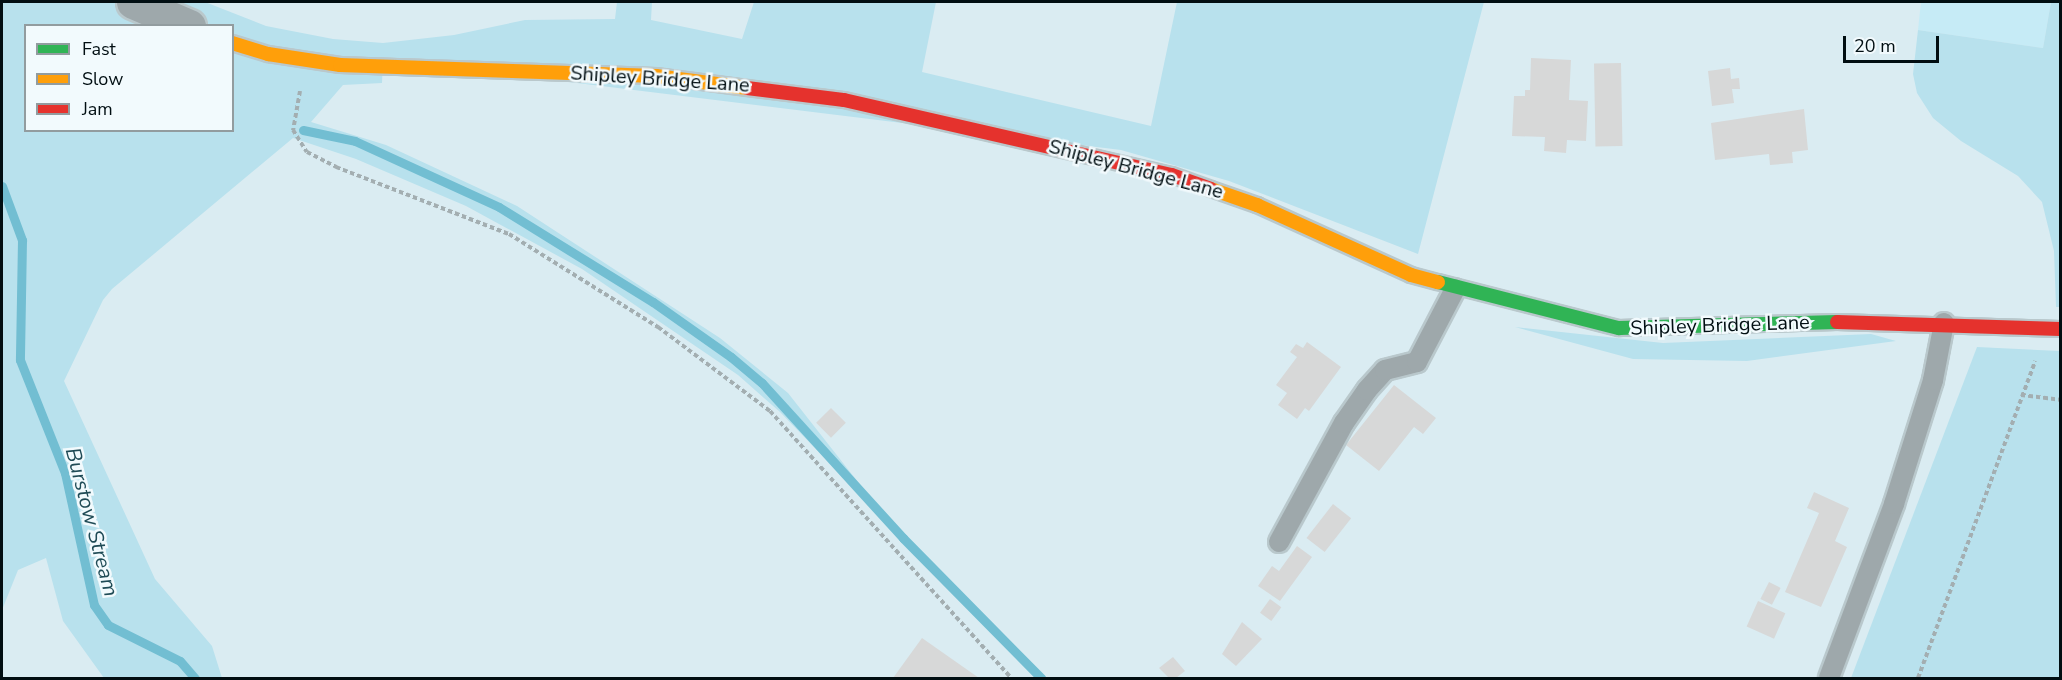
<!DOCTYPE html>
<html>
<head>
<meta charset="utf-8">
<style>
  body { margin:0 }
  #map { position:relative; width:2062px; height:680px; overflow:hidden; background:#daecf2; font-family:"Nunito Sans",sans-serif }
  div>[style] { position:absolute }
  .built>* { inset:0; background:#c6ebf6 }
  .green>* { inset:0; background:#b8e1ed }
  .stream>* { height:9px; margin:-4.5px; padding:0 4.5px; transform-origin:4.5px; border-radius:4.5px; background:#72bed2 }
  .building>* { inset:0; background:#d7d8d8; transform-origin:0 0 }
  .path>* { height:4px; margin-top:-2px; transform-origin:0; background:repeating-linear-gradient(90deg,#a3aeb1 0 4.5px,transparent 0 7.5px) }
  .roads { filter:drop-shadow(2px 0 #b9c8cc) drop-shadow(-2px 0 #b9c8cc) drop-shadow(0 2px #b9c8cc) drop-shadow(0 -2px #b9c8cc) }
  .lane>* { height:20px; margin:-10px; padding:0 10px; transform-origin:10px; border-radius:10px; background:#9ea8ab }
  .street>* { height:33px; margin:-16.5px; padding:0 16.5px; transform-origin:16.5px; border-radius:16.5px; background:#9ea8ab }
  .fast>* { height:14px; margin:-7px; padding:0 7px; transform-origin:7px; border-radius:7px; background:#30b455 }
  .slow>* { height:14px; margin:-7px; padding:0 7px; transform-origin:7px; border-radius:7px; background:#ff9f0a }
  .jam>* { height:14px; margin:-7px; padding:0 7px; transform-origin:7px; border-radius:7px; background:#e5322d }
  span { translate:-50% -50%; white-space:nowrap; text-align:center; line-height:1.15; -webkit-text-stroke:5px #f2fafd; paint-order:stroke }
  .street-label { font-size:20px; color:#010e12 }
  .water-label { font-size:21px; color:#1f4b56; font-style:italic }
  .frame { position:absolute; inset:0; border:3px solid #010e12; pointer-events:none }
  .legend { position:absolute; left:24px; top:24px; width:210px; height:108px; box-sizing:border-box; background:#f2fafd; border:2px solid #929c9f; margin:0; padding:8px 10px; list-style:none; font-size:18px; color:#010e12 }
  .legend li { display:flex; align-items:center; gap:12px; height:30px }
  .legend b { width:30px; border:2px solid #929c9f }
  .scale { position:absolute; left:1843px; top:36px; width:96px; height:27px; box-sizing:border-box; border:3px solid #010e12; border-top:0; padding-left:8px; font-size:18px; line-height:21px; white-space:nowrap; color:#010e12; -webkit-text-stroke:4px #f2fafd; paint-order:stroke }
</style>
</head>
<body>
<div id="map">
  <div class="built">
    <i style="clip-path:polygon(1921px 2px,2051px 2px,2043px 48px,1918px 30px)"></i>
  </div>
  <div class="green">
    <i style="clip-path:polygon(evenodd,2px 2px,205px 2px,266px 26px,333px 39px,383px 43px,454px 35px,525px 20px,615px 19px,617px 2px,652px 2px,651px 20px,742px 39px,754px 2px,936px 2px,922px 72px,1151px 126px,1177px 2px,1484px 2px,1418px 254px,1229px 181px,1121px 150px,383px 59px,382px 83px,343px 85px,311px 122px,386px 145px,517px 206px,720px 338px,788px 393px,902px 538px,780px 412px,738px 375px,582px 269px,466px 206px,356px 159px,293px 138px,112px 289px,103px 300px,64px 381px,155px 579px,212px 646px,222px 678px,104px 678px,63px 621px,46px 558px,18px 570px,2px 610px,2px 2px,26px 26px,232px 26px,232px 130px,26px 130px,26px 26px)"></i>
    <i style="clip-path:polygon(2051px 2px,2060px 2px,2060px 307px,2056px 307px,2054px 251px,2042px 202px,2018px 176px,1961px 141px,1933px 118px,1917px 93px,1913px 74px,1918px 30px,2043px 48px)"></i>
    <i style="clip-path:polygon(1515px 327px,1663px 343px,1871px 334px,1896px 341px,1747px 361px,1633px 359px)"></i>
    <i style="clip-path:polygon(1977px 347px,2060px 351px,2060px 678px,1851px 678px)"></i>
  </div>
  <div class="stream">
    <i style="left:303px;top:130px;width:53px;rotate:11.9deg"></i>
    <i style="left:355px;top:141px;width:158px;rotate:24.6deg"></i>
    <i style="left:499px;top:207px;width:181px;rotate:31.7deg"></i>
    <i style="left:653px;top:302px;width:95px;rotate:35.2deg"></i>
    <i style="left:731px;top:357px;width:40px;rotate:40deg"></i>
    <i style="left:762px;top:383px;width:210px;rotate:47.7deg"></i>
    <i style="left:903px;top:538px;width:197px;rotate:45.4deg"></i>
    <i style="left:2px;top:186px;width:58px;rotate:69.7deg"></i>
    <i style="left:22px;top:240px;width:120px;rotate:91deg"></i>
    <i style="left:20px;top:360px;width:122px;rotate:68.3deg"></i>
    <i style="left:65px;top:473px;width:135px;rotate:77.6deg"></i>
    <i style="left:94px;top:605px;width:24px;rotate:55deg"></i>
    <i style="left:108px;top:625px;width:80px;rotate:26.6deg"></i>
    <i style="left:180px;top:661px;width:23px;rotate:49deg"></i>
  </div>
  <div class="building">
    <i style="clip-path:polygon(1531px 58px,1571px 60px,1569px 100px,1588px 101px,1586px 141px,1567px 140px,1566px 153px,1544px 151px,1545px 137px,1512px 136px,1514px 96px,1525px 96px,1525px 90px,1530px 90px)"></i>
    <i style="left:1621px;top:63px;width:83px;height:27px;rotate:89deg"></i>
    <i style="clip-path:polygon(1730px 68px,1731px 79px,1739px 78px,1740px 89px,1732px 89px,1734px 103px,1712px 106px,1708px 71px)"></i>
    <i style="clip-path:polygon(1804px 109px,1808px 150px,1792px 152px,1793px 163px,1770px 165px,1769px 154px,1715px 160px,1711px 123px)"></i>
    <i style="clip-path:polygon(1307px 342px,1341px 367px,1309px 411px,1305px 408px,1297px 419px,1278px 405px,1287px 393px,1276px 385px,1297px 357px,1290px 352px,1296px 344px,1303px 348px)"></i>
    <i style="clip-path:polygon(1394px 385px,1436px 418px,1423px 434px,1414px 427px,1379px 471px,1346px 445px)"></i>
    <i style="left:831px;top:408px;width:21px;height:21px;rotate:45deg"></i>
    <i style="clip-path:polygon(1814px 492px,1849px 508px,1835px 541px,1847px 547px,1821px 607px,1785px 592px,1819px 513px,1807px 508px)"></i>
    <i style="left:1333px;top:504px;width:23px;height:43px;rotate:38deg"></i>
    <i style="clip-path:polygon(1297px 546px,1312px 557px,1280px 601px,1258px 586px,1272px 566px,1279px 571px)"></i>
    <i style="left:1769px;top:582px;width:13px;height:19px;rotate:27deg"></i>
    <i style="left:1270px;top:599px;width:14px;height:17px;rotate:36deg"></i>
    <i style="left:1758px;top:601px;width:30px;height:28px;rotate:24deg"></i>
    <i style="clip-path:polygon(1242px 622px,1262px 639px,1236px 666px,1222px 654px)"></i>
    <i style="clip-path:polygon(922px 638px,979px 678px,893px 678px)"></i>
    <i style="clip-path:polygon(1173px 657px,1185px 671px,1176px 678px,1169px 678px,1159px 668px)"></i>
  </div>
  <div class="path">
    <i style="left:300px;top:91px;width:40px;rotate:100deg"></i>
    <i style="left:293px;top:130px;width:26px;rotate:58deg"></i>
    <i style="left:307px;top:152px;width:33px;rotate:27deg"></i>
    <i style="left:336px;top:167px;width:186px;rotate:21.2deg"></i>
    <i style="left:509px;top:234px;width:176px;rotate:32deg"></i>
    <i style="left:658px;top:327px;width:140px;rotate:36.9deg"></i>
    <i style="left:770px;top:411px;width:360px;rotate:47.9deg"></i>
    <i style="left:2021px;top:395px;width:39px;rotate:7deg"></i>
    <i style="left:1918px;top:678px;width:338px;rotate:-69.7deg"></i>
  </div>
  <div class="roads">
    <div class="lane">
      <i style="left:1279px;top:542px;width:136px;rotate:-61.4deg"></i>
      <i style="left:1344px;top:423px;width:40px;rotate:-55.1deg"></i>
      <i style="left:1367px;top:390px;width:27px;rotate:-48deg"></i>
      <i style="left:1385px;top:370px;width:33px;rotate:-14deg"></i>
      <i style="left:1417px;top:362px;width:82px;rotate:-62.5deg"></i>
      <i style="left:1829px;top:678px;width:186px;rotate:-69.5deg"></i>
      <i style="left:1894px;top:504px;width:130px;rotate:-72.5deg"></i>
      <i style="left:1933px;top:380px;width:58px;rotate:-79.1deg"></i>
    </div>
    <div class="street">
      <i style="left:133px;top:2px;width:61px;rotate:23.2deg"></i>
    </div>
    <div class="fast">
      <i style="left:1438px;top:282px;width:187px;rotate:14.3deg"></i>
      <i style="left:1619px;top:328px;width:218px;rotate:-1.6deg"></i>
    </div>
    <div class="slow">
      <i style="left:232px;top:43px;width:38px;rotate:17deg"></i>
      <i style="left:268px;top:54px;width:73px;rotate:8.7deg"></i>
      <i style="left:340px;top:65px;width:316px;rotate:2deg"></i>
      <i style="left:656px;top:76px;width:92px;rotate:7.5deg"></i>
      <i style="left:1211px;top:189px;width:49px;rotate:19.2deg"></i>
      <i style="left:1257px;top:205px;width:169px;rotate:24.4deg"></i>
      <i style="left:1411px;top:275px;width:28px;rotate:15deg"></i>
    </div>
    <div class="jam">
      <i style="left:747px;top:88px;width:98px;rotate:7.1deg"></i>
      <i style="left:844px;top:100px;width:336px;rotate:12.9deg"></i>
      <i style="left:1172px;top:175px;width:41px;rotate:19.7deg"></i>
      <i style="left:1837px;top:322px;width:223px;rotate:1.8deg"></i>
    </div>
  </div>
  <div class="street-label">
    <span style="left:660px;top:79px;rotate:4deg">Shipley Bridge Lane</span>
    <span style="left:1136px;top:169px;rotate:15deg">Shipley Bridge Lane</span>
    <span style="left:1720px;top:325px;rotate:-2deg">Shipley Bridge Lane</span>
  </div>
  <div class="water-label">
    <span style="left:92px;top:522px;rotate:75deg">Burstow Stream</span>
  </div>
  <div class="frame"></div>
  <ul class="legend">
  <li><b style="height:8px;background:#30b455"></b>Fast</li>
  <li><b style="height:8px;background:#ff9f0a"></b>Slow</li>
  <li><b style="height:8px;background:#e5322d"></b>Jam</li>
  </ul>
  <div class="scale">20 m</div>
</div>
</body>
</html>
